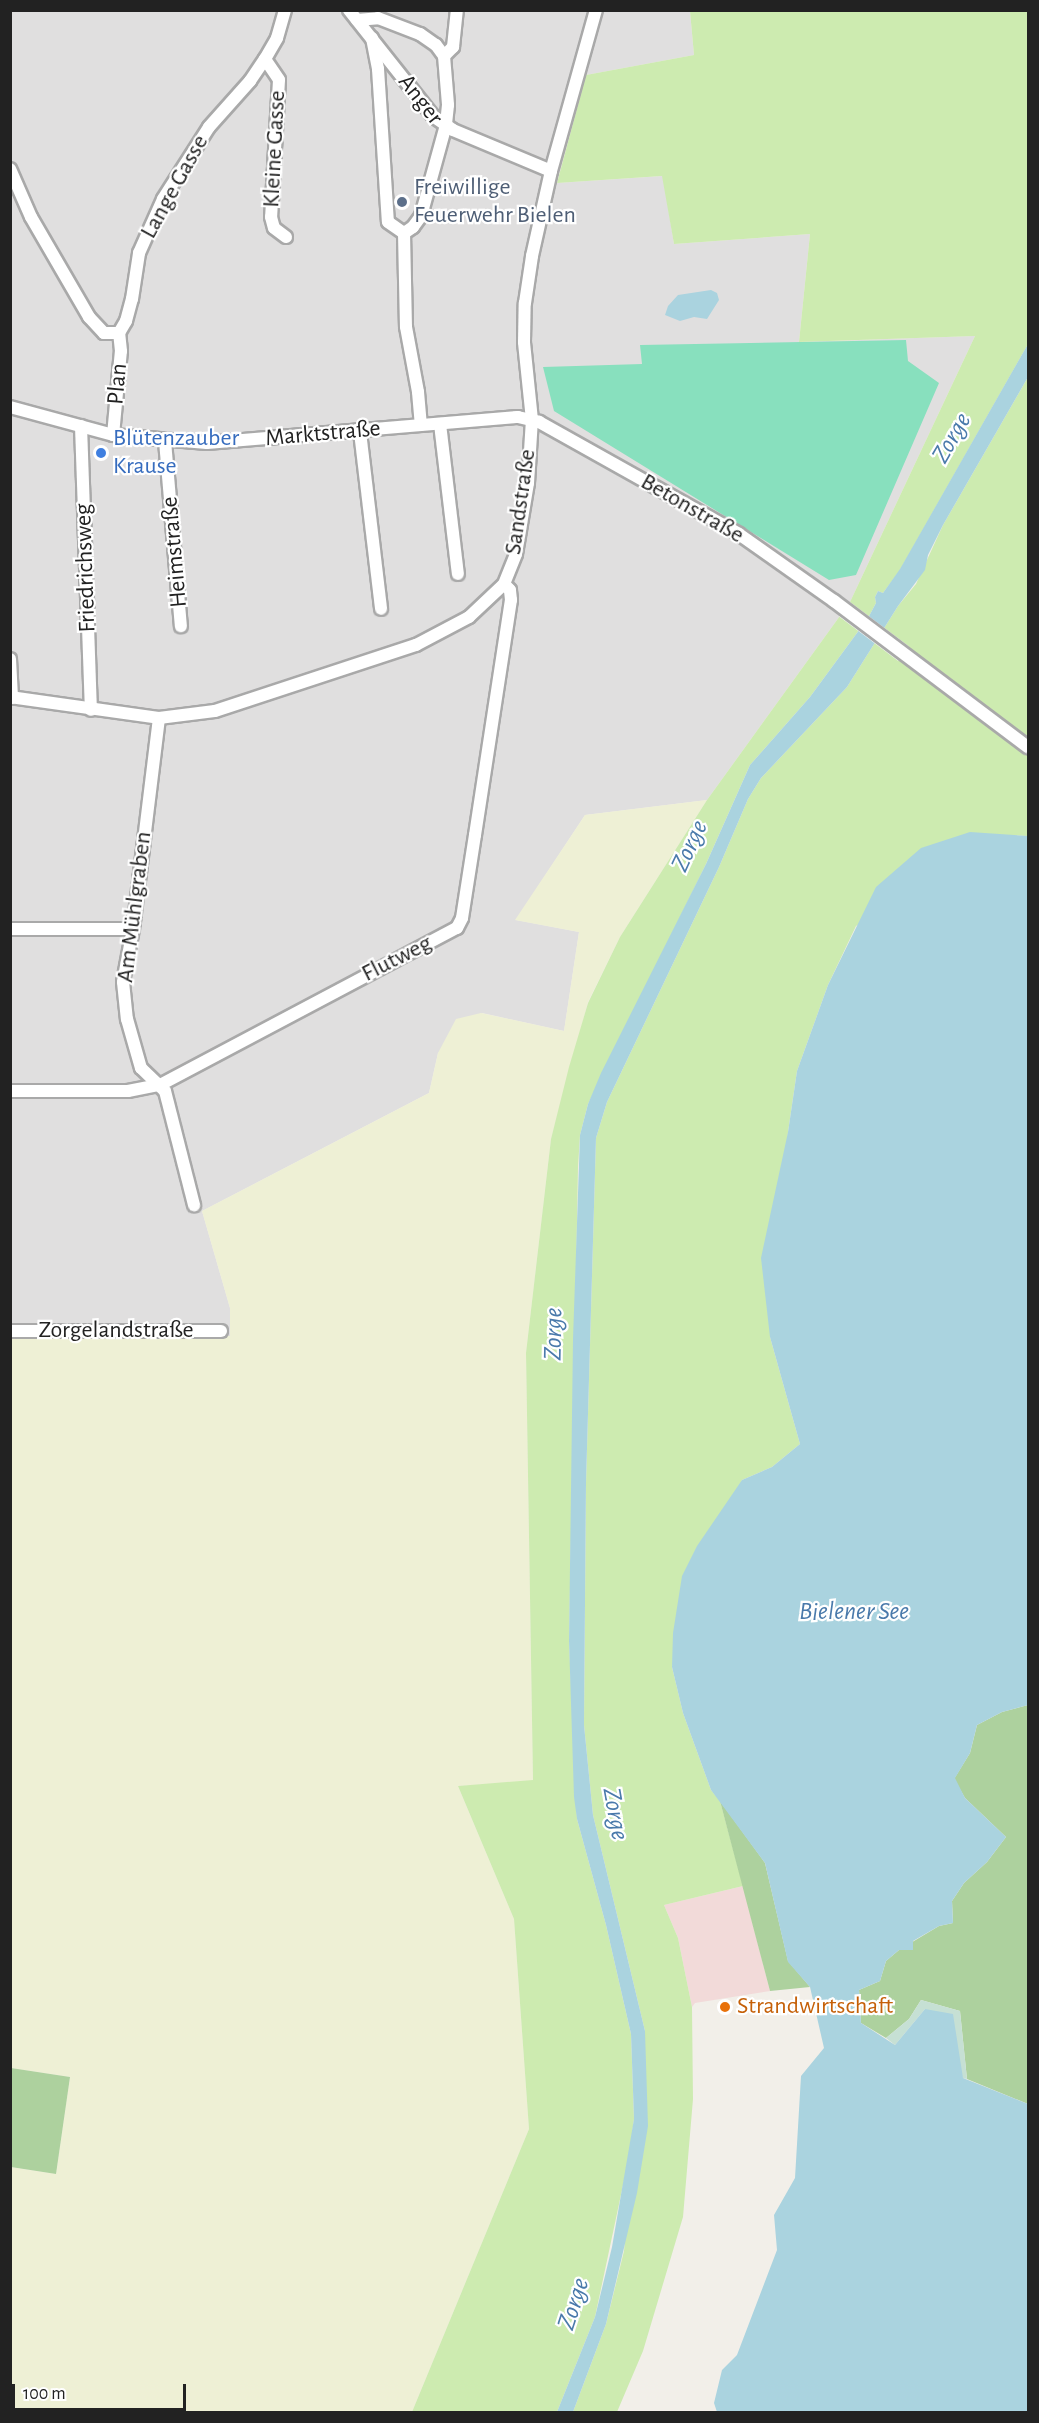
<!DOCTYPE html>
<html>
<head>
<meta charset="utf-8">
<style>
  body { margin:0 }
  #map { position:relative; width:1039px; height:2423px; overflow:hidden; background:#f2efe9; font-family:"Alegreya Sans",sans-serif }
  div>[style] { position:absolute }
  .residential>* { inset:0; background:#e0dfdf }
  .commercial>* { inset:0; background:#f2dad9 }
  .farmland>* { inset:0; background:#eef0d5 }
  .grass>* { inset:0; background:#cdebb0 }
  .forest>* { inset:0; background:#add19e }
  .wetland>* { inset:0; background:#c6e0d4 }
  .pitch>* { inset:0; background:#88e0be }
  .water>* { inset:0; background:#aad3df }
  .pier>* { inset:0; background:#fff; transform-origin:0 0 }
  .roads { filter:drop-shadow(2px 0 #a9a9a9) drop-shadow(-2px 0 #a9a9a9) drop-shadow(0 2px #a9a9a9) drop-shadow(0 -2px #a9a9a9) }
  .minor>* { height:12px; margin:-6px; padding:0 6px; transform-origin:6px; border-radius:6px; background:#fff }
  .dots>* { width:16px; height:16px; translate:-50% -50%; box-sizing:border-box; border:3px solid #fff; border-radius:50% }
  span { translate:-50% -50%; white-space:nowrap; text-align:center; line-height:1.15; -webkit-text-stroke:4.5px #fff; paint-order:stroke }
  .street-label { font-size:24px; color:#222 }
  .service-label { font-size:24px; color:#4e5e75 }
  .left { translate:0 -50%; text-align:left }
  .shop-label { font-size:24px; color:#366cbe }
  .food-label { font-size:24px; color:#c56008 }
  .water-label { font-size:26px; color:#4a7aab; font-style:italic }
  .frame { position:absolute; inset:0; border:12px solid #222; pointer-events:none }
  .scale { position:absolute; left:12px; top:2384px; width:174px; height:27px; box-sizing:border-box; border:3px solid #222; border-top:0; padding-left:8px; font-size:18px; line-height:21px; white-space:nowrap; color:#222; -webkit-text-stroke:4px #fff; paint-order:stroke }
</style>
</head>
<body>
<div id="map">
  <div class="residential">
    <i style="clip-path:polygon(10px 11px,690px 11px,694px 55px,586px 75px,557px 183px,663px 176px,674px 244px,810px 234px,799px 342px,975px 336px,850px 602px,707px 800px,585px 815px,516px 920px,579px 932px,564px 1031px,482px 1013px,438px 1053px,429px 1093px,202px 1211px,230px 1308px,231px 1336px,11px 1339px)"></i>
  </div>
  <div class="commercial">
    <i style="clip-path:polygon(743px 1886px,770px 1991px,695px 2003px,692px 2007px,678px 1938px,664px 1905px)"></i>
  </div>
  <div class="farmland">
    <i style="clip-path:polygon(707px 800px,620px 937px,588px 1002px,551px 1139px,526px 1353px,533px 1781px,458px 1786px,514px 1919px,529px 2129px,412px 2412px,11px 2412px,10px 2167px,56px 2174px,70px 2077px,11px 2068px,11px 1339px,230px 1336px,230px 1308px,202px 1211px,429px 1093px,438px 1053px,456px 1019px,481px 1013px,564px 1031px,579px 932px,515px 920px,585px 815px)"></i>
  </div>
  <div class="grass">
    <i style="clip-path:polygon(690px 11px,1028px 11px,1028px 344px,900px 570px,883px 593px,878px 591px,875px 597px,876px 603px,868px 618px,810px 697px,750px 765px,706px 864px,588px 1104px,580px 1135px,578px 1168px,569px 1641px,577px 1819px,606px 1925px,631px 2034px,634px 2119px,629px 2157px,595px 2317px,557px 2412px,412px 2412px,529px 2129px,514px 1919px,458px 1786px,533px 1780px,526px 1353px,551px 1139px,569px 1067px,588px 1003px,620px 937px,707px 800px,850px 602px,975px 336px,799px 342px,810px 234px,674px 244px,662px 176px,557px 183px,586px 75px,694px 55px)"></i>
    <i style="clip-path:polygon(1028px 377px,1028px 836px,1000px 835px,856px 926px,828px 985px,797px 1071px,788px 1132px,770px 1337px,800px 1444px,772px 1467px,742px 1480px,672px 1667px,683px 1713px,711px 1790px,720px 1801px,743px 1886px,664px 1905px,678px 1938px,692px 2007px,693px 2099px,683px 2217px,643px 2351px,617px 2412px,573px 2412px,606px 2324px,624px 2251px,645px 2031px,593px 1815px,584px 1725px,586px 1483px,596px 1138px,607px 1102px,719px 867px,748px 799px,761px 778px,847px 687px,898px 606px,916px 584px,943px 525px)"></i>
  </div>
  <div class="forest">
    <i style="clip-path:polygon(1028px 1705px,1028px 2104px,967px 2079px,960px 2011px,921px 2000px,909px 2019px,886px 2038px,861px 2023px,859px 1990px,880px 1981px,886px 1961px,899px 1950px,939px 1926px,953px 1923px,952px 1901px,964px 1883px,987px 1862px,1006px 1837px,965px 1798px,954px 1779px,970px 1753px,977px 1725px,1002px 1712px)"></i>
    <i style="clip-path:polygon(720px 1801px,765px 1863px,788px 1961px,810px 1987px,770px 1991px)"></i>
    <i style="clip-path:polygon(11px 2068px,70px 2077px,56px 2174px,11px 2167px)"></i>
  </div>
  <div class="wetland">
    <i style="clip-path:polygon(921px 2000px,960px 2011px,967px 2079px,963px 2078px,925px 2009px,895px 2045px,886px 2038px,909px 2019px)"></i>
  </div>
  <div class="pitch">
    <i style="clip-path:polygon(906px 340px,908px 361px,939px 383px,856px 575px,829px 580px,554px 411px,543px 367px,642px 364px,640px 345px)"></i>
  </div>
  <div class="water">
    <i style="clip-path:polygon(711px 290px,717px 293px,719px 300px,707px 319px,694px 317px,680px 321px,665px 315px,668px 306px,678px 295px)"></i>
    <i style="clip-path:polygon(1028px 344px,1028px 377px,943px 525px,928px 555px,925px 570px,898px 606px,847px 687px,761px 778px,748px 799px,719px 867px,607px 1102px,596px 1138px,586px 1483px,584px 1725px,593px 1815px,645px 2031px,648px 2126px,637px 2193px,606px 2324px,573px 2412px,557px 2412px,595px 2317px,612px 2247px,634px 2119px,631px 2034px,606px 1925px,577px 1819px,574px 1797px,569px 1641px,573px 1339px,580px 1135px,588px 1104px,601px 1073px,706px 864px,750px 765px,810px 697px,868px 618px,876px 603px,875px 597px,878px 591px,883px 593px,900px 569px)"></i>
    <i style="clip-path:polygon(970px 832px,1028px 836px,1028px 1705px,1002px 1712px,977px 1725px,970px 1753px,955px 1778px,965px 1798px,1006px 1837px,987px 1862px,964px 1883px,952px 1901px,953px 1923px,939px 1926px,913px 1941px,913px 1950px,899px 1950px,886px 1961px,880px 1981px,859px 1990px,861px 2023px,895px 2045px,925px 2009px,953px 2014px,963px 2078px,1028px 2104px,1028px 2412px,717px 2412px,714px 2403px,722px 2370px,737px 2355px,777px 2250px,774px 2215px,795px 2178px,801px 2076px,824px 2048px,810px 1987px,788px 1962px,765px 1863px,711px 1790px,683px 1713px,672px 1667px,673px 1633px,682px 1576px,697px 1546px,742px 1480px,772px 1467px,800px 1444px,770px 1337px,761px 1258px,788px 1132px,797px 1071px,828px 985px,876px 887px,921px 848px)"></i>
  </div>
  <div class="pier">
    <i style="left:850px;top:602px;width:74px;height:18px;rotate:37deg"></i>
  </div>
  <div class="roads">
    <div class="minor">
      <i style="left:349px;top:10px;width:135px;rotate:51.6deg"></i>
      <i style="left:433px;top:116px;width:24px;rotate:35deg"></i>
      <i style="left:453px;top:130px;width:106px;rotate:22.7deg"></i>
      <i style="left:357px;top:20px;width:21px;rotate:-5deg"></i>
      <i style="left:378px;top:18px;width:45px;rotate:20.9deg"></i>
      <i style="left:420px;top:34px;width:19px;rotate:35deg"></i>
      <i style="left:436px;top:45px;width:14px;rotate:54deg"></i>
      <i style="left:444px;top:56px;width:49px;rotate:85.3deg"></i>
      <i style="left:448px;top:105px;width:20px;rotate:96deg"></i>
      <i style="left:446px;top:125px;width:94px;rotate:105.4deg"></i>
      <i style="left:421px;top:216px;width:14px;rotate:126deg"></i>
      <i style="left:413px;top:227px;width:11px;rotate:146deg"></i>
      <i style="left:372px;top:38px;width:32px;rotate:79deg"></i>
      <i style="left:378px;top:69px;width:153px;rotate:86.3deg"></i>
      <i style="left:388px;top:222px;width:19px;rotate:35deg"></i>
      <i style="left:404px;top:233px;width:94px;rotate:88.8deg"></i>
      <i style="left:406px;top:327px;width:66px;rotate:79.5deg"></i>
      <i style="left:418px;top:392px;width:33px;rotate:85deg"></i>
      <i style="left:444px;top:56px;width:13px;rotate:-45deg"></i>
      <i style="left:453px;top:47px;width:37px;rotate:-84deg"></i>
      <i style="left:265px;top:59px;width:25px;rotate:56deg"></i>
      <i style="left:279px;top:80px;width:137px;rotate:93.3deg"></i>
      <i style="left:271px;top:217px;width:11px;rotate:75deg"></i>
      <i style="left:274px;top:228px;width:15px;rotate:37deg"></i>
      <i style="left:10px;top:169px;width:52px;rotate:66.4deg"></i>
      <i style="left:31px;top:217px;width:116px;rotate:59.9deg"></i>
      <i style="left:89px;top:317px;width:22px;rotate:47deg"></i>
      <i style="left:104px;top:333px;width:15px"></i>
      <i style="left:119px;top:333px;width:14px;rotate:-60deg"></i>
      <i style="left:126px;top:321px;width:23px;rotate:-75deg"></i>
      <i style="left:132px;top:299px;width:47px;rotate:-81.3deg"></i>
      <i style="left:139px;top:253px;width:59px;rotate:-66deg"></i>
      <i style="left:163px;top:199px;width:85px;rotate:-57.4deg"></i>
      <i style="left:209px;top:127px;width:62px;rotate:-48.3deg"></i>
      <i style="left:250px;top:81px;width:27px;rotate:-56deg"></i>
      <i style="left:265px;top:59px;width:24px;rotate:-60deg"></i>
      <i style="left:277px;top:38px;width:29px;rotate:-74deg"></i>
      <i style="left:10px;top:407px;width:107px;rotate:15.2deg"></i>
      <i style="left:113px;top:435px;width:94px;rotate:4.9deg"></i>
      <i style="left:207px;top:443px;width:312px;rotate:-4.8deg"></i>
      <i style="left:518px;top:417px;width:22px;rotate:13deg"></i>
      <i style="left:539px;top:422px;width:229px;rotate:29.2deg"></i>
      <i style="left:739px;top:534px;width:116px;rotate:35.2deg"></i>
      <i style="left:834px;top:601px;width:243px;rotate:37deg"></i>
      <i style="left:440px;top:424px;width:151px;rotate:83.2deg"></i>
      <i style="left:81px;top:426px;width:284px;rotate:88deg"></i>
      <i style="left:360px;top:432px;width:178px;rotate:83.2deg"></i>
      <i style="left:113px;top:435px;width:84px;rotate:-84.6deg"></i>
      <i style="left:121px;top:351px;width:18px;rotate:-96deg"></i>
      <i style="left:165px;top:441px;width:186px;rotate:85.1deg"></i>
      <i style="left:10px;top:659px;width:39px;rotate:87deg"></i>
      <i style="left:10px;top:697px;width:150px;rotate:8deg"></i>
      <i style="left:159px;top:718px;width:56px;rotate:-7.1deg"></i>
      <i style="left:215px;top:711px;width:212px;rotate:-18.2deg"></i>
      <i style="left:416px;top:645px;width:60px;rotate:-27.8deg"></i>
      <i style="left:469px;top:617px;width:48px;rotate:-43.3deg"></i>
      <i style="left:504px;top:584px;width:32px;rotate:-68deg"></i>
      <i style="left:516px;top:554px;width:72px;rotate:-80.4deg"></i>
      <i style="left:528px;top:483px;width:63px;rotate:-86.4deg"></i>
      <i style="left:532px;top:420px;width:78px;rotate:-95.9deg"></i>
      <i style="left:524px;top:342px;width:39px;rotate:-89deg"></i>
      <i style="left:525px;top:303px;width:48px;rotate:-81.5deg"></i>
      <i style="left:532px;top:256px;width:87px;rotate:-77.4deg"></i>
      <i style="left:551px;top:171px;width:167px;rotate:-74.4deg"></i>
      <i style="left:159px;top:718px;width:213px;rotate:97deg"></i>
      <i style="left:133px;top:929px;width:54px;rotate:100.7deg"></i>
      <i style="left:123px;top:982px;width:37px;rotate:84deg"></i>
      <i style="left:127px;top:1019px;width:51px;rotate:74.1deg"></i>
      <i style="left:141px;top:1068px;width:33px;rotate:44deg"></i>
      <i style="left:165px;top:1091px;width:118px;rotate:75.7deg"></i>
      <i style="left:10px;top:929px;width:123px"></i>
      <i style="left:10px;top:1091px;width:118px"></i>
      <i style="left:128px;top:1091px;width:33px;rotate:-11deg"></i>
      <i style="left:160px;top:1085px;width:336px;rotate:-27.9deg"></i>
      <i style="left:457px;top:928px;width:11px;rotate:-63deg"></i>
      <i style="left:462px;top:918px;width:84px;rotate:-81.1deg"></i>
      <i style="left:475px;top:835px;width:238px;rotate:-81.3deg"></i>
      <i style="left:511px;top:600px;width:10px;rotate:-96deg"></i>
      <i style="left:510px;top:590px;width:8px;rotate:-135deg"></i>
      <i style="left:10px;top:1331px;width:211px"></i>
    </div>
  </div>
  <div class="dots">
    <i style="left:402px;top:202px;background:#5c6f8a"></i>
    <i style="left:101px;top:453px;background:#3f7fe0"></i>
    <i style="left:725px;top:2007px;background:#e8710a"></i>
  </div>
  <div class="street-label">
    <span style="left:420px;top:100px;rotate:52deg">Anger</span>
    <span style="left:275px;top:149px;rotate:-87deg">Kleine Gasse</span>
    <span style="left:175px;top:187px;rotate:-61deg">Lange Gasse</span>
    <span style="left:118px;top:384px;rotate:-85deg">Plan</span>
    <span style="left:323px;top:434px;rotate:-5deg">Marktstraße</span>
    <span style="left:521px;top:502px;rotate:-82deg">Sandstraße</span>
    <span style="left:692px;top:509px;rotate:30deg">Betonstraße</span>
    <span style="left:175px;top:552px;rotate:-95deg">Heimstraße</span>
    <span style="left:86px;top:568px;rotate:-92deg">Friedrichsweg</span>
    <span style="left:135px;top:907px;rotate:-83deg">Am Mühlgraben</span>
    <span style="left:397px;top:959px;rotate:-27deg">Flutweg</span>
    <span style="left:116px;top:1331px">Zorgelandstraße</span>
  </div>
  <div class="service-label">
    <span class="left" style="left:414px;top:202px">Freiwillige<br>Feuerwehr Bielen</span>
  </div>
  <div class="shop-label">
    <span class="left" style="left:113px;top:453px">Blütenzauber<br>Krause</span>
  </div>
  <div class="food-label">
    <span class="left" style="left:737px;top:2007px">Strandwirtschaft</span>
  </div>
  <div class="water-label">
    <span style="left:952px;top:438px;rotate:-60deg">Zorge</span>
    <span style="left:690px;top:846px;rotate:-65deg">Zorge</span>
    <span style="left:554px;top:1334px;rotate:-89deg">Zorge</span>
    <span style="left:854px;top:1612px">Bielener See</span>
    <span style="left:615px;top:1814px;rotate:80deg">Zorge</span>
    <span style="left:574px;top:2304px;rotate:-72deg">Zorge</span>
  </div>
  <div class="frame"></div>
  <div class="scale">100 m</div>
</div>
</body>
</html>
